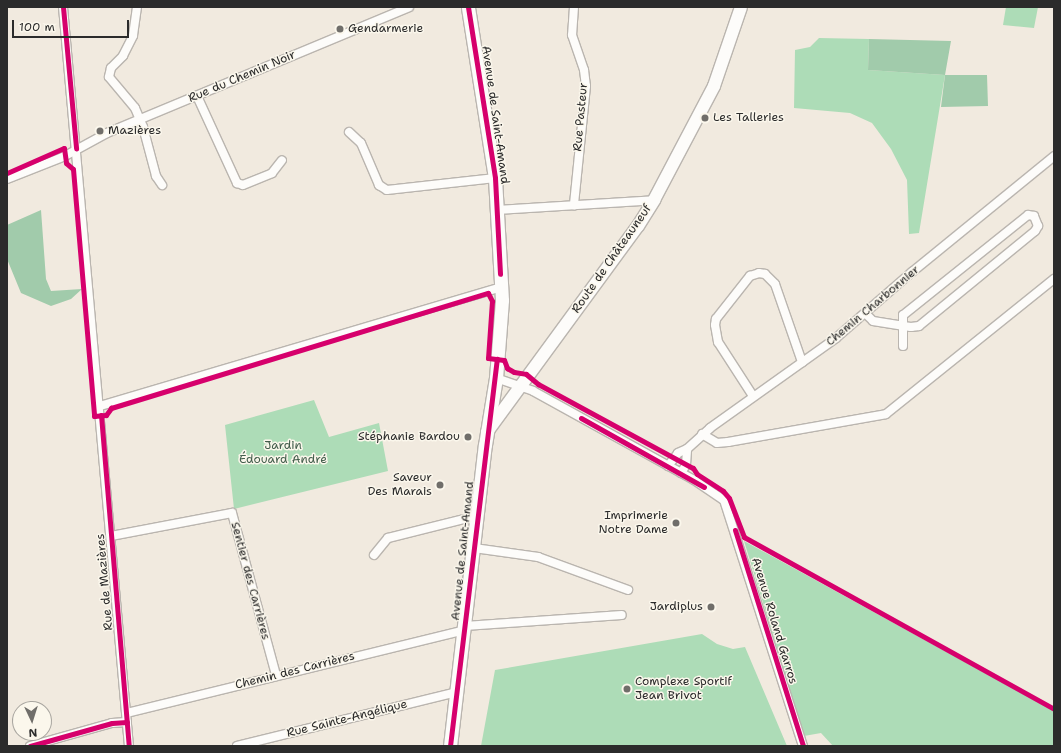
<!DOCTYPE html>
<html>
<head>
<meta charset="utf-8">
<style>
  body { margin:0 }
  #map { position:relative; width:1061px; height:753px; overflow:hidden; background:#f1eadf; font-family:"Shantell Sans",sans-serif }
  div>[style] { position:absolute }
  .green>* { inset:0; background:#addcb7 }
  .forest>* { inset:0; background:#a1cbab }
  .roads { filter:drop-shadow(1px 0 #bab5af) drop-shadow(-1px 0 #bab5af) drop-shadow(0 1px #bab5af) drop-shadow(0 -1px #bab5af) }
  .minor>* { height:8px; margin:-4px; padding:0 4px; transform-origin:4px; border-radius:4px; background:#fdfcfa }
  .secondary>* { height:12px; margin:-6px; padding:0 6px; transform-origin:6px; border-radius:6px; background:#fdfcfa }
  .primary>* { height:13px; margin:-6.5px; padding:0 6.5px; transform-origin:6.5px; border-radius:6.5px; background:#fdfcfa }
  .cycleway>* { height:5px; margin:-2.5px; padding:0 2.5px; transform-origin:2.5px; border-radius:2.5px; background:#d6006c }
  .dots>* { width:11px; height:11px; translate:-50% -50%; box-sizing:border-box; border:2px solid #fbf7ec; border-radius:50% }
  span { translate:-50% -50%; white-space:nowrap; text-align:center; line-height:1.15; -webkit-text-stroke:3px #fbf7ec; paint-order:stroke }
  .poi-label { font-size:12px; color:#2b2b2b }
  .left { translate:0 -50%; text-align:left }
  .right { translate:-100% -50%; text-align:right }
  .street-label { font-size:12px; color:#2b2b2b }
  .park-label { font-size:12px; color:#425d4b }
  .frame { position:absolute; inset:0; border:8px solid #2b2b2b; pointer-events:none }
  .north { position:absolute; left:12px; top:701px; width:40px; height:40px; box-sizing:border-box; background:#fbf7ec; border:1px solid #a8a59f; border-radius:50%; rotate:176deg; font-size:11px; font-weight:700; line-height:16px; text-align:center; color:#2b2b2b }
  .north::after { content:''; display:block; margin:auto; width:14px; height:18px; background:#706e6a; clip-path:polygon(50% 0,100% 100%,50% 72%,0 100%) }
  .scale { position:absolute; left:12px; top:20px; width:117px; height:18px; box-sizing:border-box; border:2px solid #2b2b2b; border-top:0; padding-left:5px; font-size:12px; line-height:14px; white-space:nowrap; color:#2b2b2b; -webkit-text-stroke:3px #fbf7ec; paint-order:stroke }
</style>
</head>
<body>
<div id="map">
  <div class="green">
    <i style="clip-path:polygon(1006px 7px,1038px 7px,1034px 28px,1003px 25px)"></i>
    <i style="clip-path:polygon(819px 38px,869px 39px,868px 70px,945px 75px,919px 233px,909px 234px,907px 180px,891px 149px,872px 123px,850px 113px,794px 108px,795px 50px,810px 47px)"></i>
    <i style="clip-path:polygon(314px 400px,329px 437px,379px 423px,388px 471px,234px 509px,225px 425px)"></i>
    <i style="clip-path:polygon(744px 541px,1054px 711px,1054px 746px,833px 746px,821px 733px,804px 736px)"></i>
    <i style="clip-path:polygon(702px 634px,717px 644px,733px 649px,745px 647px,787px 746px,481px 746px,495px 670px)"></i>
  </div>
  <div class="forest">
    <i style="clip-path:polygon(869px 39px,951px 41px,945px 75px,987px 75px,988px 106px,941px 107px,945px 75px,868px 70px)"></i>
    <i style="clip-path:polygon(41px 210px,46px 279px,51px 291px,82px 289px,71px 299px,51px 306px,21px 293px,7px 259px,7px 225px)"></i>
  </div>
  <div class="roads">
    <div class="minor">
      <i style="left:63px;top:7px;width:742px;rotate:84.9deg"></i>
      <i style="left:137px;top:7px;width:29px;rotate:98deg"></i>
      <i style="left:133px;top:36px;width:22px;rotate:117deg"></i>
      <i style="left:123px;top:56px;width:17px;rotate:135deg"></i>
      <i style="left:111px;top:68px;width:9px;rotate:103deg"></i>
      <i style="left:109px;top:77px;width:40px;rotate:50deg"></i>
      <i style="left:135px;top:108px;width:21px;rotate:67deg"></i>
      <i style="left:143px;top:127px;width:51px;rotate:75.1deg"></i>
      <i style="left:156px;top:176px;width:11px;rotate:56deg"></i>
      <i style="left:574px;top:7px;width:28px;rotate:94deg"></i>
      <i style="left:572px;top:35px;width:37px;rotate:71deg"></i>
      <i style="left:584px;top:70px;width:16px;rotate:83deg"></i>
      <i style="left:586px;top:86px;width:120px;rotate:95.8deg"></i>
      <i style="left:197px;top:96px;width:96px;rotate:65.3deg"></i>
      <i style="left:237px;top:183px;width:6px;rotate:18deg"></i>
      <i style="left:243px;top:185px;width:31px;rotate:-22deg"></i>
      <i style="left:272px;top:173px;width:16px;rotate:-52deg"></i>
      <i style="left:349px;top:132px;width:16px;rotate:43deg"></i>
      <i style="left:361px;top:143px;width:46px;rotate:66.8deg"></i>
      <i style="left:379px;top:185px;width:9px;rotate:32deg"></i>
      <i style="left:387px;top:190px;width:109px;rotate:-6.3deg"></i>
      <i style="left:7px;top:179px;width:62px;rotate:-21.6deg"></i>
      <i style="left:65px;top:156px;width:48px;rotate:-28.7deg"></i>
      <i style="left:107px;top:133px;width:327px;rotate:-22.6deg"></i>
      <i style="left:497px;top:210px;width:157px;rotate:-3.6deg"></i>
      <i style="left:865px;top:313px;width:11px;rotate:45deg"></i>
      <i style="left:873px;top:321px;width:30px;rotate:9deg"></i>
      <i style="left:903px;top:326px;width:8px;rotate:7deg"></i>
      <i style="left:911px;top:327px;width:8px;rotate:-7deg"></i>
      <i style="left:919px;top:326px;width:150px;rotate:-39.3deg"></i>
      <i style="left:1035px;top:231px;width:6px;rotate:-59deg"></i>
      <i style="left:1038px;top:226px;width:11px;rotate:-112deg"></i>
      <i style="left:1034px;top:216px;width:6px;rotate:-171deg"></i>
      <i style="left:1028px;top:215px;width:160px;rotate:141.3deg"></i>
      <i style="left:903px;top:315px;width:31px;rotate:90deg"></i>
      <i style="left:496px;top:378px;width:39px;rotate:19deg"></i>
      <i style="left:533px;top:391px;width:184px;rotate:28.9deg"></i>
      <i style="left:694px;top:480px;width:36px;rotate:34deg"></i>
      <i style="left:724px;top:500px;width:258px;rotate:72.2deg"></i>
      <i style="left:753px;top:396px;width:64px;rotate:-122.9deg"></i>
      <i style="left:718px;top:342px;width:17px;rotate:-100deg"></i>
      <i style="left:715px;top:325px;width:6px;rotate:-81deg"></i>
      <i style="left:716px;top:319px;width:55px;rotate:-51.7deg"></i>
      <i style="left:750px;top:276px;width:9px;rotate:-18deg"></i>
      <i style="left:759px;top:273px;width:6px;rotate:9deg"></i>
      <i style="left:765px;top:274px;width:14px;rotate:45deg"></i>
      <i style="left:775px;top:284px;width:83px;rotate:70.9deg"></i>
      <i style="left:100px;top:406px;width:418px;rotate:-16.5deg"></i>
      <i style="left:702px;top:434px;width:17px;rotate:31deg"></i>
      <i style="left:717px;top:443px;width:11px;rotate:-5deg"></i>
      <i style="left:728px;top:442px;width:160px;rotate:-10deg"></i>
      <i style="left:886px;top:414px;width:216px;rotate:-38.8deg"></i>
      <i style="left:668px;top:466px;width:16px;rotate:-52deg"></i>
      <i style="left:678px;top:453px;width:10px;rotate:-24deg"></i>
      <i style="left:687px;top:449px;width:31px;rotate:-42deg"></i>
      <i style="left:710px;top:428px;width:155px;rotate:-35.5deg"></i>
      <i style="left:836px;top:338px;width:101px;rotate:-41deg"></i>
      <i style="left:912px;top:272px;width:183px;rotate:-39.2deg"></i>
      <i style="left:681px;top:473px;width:9px;rotate:-58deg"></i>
      <i style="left:686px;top:465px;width:16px;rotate:-86deg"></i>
      <i style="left:111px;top:536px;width:123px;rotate:-10.8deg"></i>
      <i style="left:232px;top:513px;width:168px;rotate:74.8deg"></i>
      <i style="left:474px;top:548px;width:65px;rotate:8deg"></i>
      <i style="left:538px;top:557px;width:96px;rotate:20.1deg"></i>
      <i style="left:374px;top:555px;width:22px;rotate:-51deg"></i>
      <i style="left:388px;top:538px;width:82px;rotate:-14deg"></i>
      <i style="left:468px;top:518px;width:9px;rotate:6deg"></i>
      <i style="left:465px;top:626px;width:157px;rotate:-4deg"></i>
      <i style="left:127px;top:713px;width:347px;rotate:-13.8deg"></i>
      <i style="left:30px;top:746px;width:85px;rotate:-15.7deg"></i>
      <i style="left:112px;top:723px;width:15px;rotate:-4deg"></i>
      <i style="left:237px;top:746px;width:227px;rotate:-13.8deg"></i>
    </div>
    <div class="secondary">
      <i style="left:487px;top:432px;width:255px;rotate:-53.8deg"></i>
      <i style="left:638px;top:226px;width:31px;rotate:-58deg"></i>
      <i style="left:654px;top:200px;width:129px;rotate:-62.2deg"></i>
      <i style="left:714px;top:86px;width:83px;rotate:-71.1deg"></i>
    </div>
    <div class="primary">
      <i style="left:450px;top:746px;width:303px;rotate:-83.4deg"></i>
      <i style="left:485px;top:445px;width:68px;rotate:-80.7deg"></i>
      <i style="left:496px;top:378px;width:78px;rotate:-85.6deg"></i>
      <i style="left:502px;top:300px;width:122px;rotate:-93.3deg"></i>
      <i style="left:495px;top:178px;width:173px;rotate:-99deg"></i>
    </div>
  </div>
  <div class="cycleway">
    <i style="left:63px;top:7px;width:142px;rotate:84.7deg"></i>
    <i style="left:468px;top:7px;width:173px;rotate:81deg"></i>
    <i style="left:495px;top:178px;width:96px;rotate:87deg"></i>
    <i style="left:7px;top:173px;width:62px;rotate:-23.7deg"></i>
    <i style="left:64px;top:148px;width:15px;rotate:82deg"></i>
    <i style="left:66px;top:163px;width:9px;rotate:41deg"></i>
    <i style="left:73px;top:169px;width:248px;rotate:85.1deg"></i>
    <i style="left:94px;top:416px;width:12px;rotate:-5deg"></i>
    <i style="left:106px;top:415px;width:9px;rotate:-54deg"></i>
    <i style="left:111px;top:408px;width:394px;rotate:-17deg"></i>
    <i style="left:488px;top:293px;width:9px;rotate:63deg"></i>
    <i style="left:492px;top:301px;width:57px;rotate:94deg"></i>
    <i style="left:488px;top:358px;width:16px;rotate:7deg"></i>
    <i style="left:504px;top:360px;width:9px;rotate:69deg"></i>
    <i style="left:507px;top:368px;width:8px;rotate:30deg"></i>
    <i style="left:514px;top:372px;width:12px;rotate:9deg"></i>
    <i style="left:526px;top:374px;width:16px;rotate:40deg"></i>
    <i style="left:538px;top:384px;width:176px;rotate:28.5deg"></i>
    <i style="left:693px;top:468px;width:7px;rotate:56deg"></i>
    <i style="left:697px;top:474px;width:31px;rotate:33deg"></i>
    <i style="left:723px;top:491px;width:9px;rotate:49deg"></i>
    <i style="left:729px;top:498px;width:42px;rotate:69deg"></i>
    <i style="left:744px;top:537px;width:355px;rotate:29deg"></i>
    <i style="left:101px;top:415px;width:332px;rotate:85.2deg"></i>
    <i style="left:581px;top:418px;width:141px;rotate:29.3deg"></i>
    <i style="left:735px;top:530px;width:226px;rotate:72.5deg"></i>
    <i style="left:30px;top:746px;width:85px;rotate:-15.7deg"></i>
    <i style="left:112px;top:723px;width:15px;rotate:-4deg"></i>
    <i style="left:450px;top:746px;width:390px;rotate:-83.1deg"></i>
  </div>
  <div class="dots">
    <i style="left:340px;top:29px;background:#706e6a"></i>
    <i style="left:705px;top:118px;background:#706e6a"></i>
    <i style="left:100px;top:131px;background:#706e6a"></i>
    <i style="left:468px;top:437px;background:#706e6a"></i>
    <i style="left:440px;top:485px;background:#706e6a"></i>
    <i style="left:676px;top:523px;background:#706e6a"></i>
    <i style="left:711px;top:607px;background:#706e6a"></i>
    <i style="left:627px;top:689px;background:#706e6a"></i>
  </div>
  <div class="poi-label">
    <span class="left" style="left:348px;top:29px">Gendarmerie</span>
    <span class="left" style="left:713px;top:118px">Les Talleries</span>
    <span class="left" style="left:108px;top:131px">Mazières</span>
    <span class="right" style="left:460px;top:437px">Stéphanie Bardou</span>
    <span class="right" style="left:432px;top:485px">Saveur<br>Des Marais</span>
    <span class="right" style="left:668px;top:523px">Imprimerie<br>Notre Dame</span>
    <span class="right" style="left:703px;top:607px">Jardiplus</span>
    <span class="left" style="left:635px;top:689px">Complexe Sportif<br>Jean Brivot</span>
  </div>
  <div class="street-label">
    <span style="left:242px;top:77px;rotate:-23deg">Rue du Chemin Noir</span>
    <span style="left:495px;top:115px;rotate:82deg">Avenue de Saint-Amand</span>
    <span style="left:581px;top:117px;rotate:-85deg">Rue Pasteur</span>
    <span style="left:612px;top:259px;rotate:-55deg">Route de Châteauneuf</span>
    <span style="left:873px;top:306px;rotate:-40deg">Chemin Charbonnier</span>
    <span style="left:463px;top:551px;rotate:-84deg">Avenue de Saint-Amand</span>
    <span style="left:250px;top:581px;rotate:75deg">Sentier des Carrières</span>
    <span style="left:105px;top:582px;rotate:-95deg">Rue de Mazières</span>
    <span style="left:774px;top:621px;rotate:73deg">Avenue Roland Garros</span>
    <span style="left:295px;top:671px;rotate:-14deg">Chemin des Carrières</span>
    <span style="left:347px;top:719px;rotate:-14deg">Rue Sainte-Angélique</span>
  </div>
  <div class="park-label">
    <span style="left:283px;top:453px">Jardin<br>Édouard André</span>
  </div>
  <div class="frame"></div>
  <div class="north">N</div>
  <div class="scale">100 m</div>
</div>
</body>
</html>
